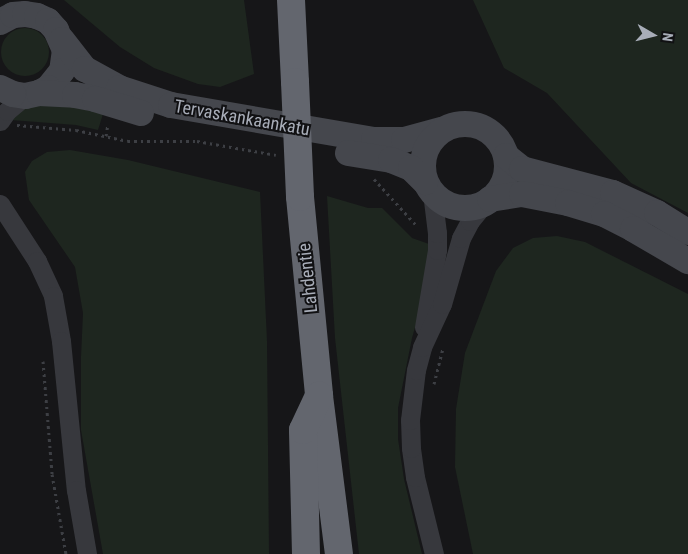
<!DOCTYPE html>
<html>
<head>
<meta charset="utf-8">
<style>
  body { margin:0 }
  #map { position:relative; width:688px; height:554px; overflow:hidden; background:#161618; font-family:"Roboto Condensed",sans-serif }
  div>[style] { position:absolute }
  .green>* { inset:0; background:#1e261f }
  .round { border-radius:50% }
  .path>* { height:3px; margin-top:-1.5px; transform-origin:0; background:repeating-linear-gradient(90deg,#3d3f44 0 2.5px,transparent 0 6.5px) }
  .street>* { height:19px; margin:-9.5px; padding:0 9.5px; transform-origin:9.5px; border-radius:9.5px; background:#37383d }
  .secondary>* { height:26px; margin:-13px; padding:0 13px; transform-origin:13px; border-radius:13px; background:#45474d }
  .secondary>.ring { margin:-13px; padding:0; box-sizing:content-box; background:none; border:26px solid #45474d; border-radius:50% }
  .highway>* { height:28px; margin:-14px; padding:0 14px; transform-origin:14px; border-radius:14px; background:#63666e }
  .highway-bridge>* { height:28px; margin:-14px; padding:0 14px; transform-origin:14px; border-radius:14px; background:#63666e }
  span { translate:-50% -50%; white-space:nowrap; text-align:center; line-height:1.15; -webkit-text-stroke:4px #111113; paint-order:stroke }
  .street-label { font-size:18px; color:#a8adb8 }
  .north { position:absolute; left:628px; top:10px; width:50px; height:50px; -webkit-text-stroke:4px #111113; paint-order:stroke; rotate:98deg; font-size:14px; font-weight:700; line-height:20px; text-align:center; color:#a8adb8 }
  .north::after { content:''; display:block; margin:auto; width:18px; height:22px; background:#a8adb8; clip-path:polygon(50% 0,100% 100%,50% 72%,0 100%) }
</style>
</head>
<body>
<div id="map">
  <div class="green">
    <i style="clip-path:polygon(64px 0,244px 0,254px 74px,220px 87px,198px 84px,154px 68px,120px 47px)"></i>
    <i style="clip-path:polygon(473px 0,688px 0,688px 213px,631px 183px,547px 93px,504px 68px)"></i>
    <i class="round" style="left:1px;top:28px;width:48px;height:48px"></i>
    <i style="clip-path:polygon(45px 100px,103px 114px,98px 130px,76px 125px,11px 120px,25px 107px)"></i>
    <i style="clip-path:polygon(70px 150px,128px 160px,260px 192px,267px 341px,269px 554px,103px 554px,81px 430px,81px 357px,83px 313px,75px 267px,29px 200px,25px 172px,32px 161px,47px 152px)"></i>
    <i style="clip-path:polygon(327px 196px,368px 208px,382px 208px,412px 238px,429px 244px,425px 292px,412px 338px,398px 408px,398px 439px,404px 479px,422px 554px,359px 554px,335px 338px)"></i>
    <i style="clip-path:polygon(557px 236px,585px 242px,688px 294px,688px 554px,473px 554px,455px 467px,456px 409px,465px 353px,496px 271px,513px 248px,533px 238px)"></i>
  </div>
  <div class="path">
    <i style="left:17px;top:125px;width:59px;rotate:4.8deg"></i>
    <i style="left:76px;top:130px;width:53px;rotate:11.9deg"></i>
    <i style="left:128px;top:141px;width:69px"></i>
    <i style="left:197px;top:141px;width:80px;rotate:10deg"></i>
    <i style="left:106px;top:136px;width:12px;rotate:-81deg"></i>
    <i style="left:374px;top:179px;width:64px;rotate:47.5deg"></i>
    <i style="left:43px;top:361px;width:113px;rotate:85.4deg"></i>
    <i style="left:52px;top:474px;width:81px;rotate:80.1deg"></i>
    <i style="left:434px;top:384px;width:36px;rotate:-76deg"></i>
  </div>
  <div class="street">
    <i style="left:0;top:121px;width:12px;rotate:-55deg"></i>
    <i style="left:7px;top:111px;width:23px;rotate:-40deg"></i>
    <i style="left:0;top:204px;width:68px;rotate:57deg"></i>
    <i style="left:37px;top:261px;width:38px;rotate:65deg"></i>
    <i style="left:53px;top:296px;width:46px;rotate:79.9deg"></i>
    <i style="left:61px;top:341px;width:150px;rotate:84.3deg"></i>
    <i style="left:76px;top:490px;width:65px;rotate:80.2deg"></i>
    <i style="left:424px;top:327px;width:78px;rotate:-80.4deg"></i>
    <i style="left:437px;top:250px;width:17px;rotate:-90deg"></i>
    <i style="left:437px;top:233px;width:39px;rotate:-97deg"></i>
    <i style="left:434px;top:554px;width:79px;rotate:-103.9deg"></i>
    <i style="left:415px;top:477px;width:29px;rotate:-98deg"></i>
    <i style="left:411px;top:448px;width:28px;rotate:-92deg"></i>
    <i style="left:410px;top:420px;width:50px;rotate:-83.2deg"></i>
    <i style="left:416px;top:370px;width:24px;rotate:-75deg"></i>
    <i style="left:422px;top:347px;width:47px;rotate:-65.1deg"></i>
    <i style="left:442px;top:304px;width:69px;rotate:-73.9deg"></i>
    <i style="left:461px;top:238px;width:19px;rotate:-62deg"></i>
    <i style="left:470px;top:221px;width:21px;rotate:-51deg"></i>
  </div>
  <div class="secondary">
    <i style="left:0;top:22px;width:15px;rotate:-28deg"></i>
    <i style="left:13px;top:15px;width:12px;rotate:-5deg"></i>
    <i style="left:25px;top:14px;width:12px;rotate:9deg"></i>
    <i style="left:37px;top:16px;width:12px;rotate:24deg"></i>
    <i style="left:48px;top:21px;width:12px;rotate:48deg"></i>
    <i style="left:56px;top:30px;width:22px;rotate:66deg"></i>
    <i style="left:65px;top:50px;width:21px;rotate:98deg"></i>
    <i style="left:62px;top:71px;width:22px;rotate:129deg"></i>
    <i style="left:48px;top:88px;width:10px;rotate:151deg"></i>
    <i style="left:39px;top:93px;width:14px;rotate:168deg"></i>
    <i style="left:25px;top:96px;width:12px;rotate:-171deg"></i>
    <i style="left:13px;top:94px;width:14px;rotate:-155deg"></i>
    <i style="left:62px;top:40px;width:37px;rotate:52deg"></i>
    <i style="left:85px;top:69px;width:39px;rotate:29deg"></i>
    <i style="left:119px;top:88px;width:55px;rotate:18.1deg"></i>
    <i style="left:171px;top:105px;width:206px;rotate:9.8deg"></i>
    <i style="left:374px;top:140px;width:30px"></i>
    <i style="left:404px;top:140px;width:39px;rotate:-15deg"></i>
    <i style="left:39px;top:93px;width:36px;rotate:3deg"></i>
    <i style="left:75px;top:95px;width:20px;rotate:11deg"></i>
    <i style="left:95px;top:99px;width:48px;rotate:16.9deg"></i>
    <i class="ring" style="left:423px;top:124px;width:58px;height:58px"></i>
    <i style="left:348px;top:153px;width:44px;rotate:9.2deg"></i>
    <i style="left:391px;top:160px;width:22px;rotate:22deg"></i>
    <i style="left:411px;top:168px;width:20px;rotate:45deg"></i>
    <i style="left:506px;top:156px;width:21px;rotate:39deg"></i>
    <i style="left:522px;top:169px;width:94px;rotate:14.8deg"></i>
    <i style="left:613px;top:193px;width:48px;rotate:24.4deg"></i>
    <i style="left:657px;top:213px;width:36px;rotate:32deg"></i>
    <i style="left:490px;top:199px;width:32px;rotate:-9deg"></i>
    <i style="left:522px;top:194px;width:47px;rotate:11.1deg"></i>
    <i style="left:568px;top:203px;width:38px;rotate:17deg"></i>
    <i style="left:604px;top:214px;width:33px;rotate:27deg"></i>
    <i style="left:633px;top:229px;width:64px;rotate:30.2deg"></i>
  </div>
  <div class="highway">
    <i style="left:291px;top:0;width:82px;rotate:87.2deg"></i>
    <i style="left:300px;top:197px;width:200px;rotate:84.5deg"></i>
    <i style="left:319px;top:396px;width:159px;rotate:82.8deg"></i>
    <i style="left:306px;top:554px;width:124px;rotate:-91.4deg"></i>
    <i style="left:303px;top:430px;width:38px;rotate:-65deg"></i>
  </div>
  <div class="highway-bridge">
    <i style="left:295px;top:82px;width:115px;rotate:87.5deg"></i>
  </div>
  <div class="street-label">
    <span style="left:242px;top:118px;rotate:10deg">Tervaskankaankatu</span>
    <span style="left:308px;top:278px;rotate:-96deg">Lahdentie</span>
  </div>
  <div class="north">N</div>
</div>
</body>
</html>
